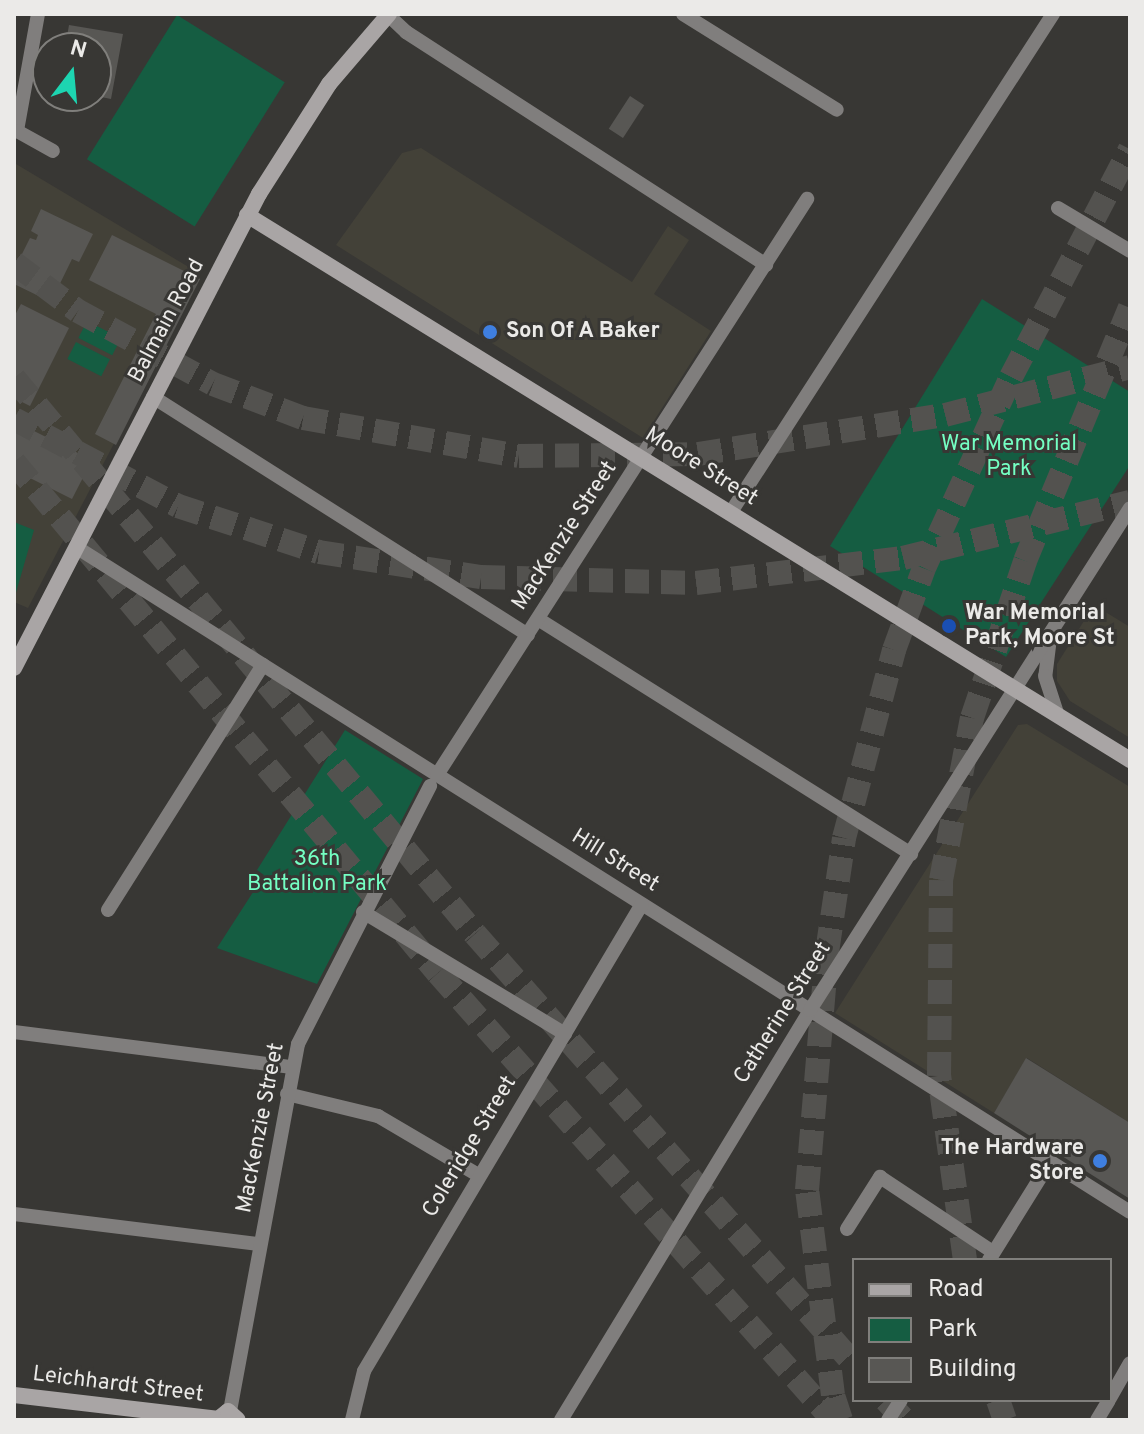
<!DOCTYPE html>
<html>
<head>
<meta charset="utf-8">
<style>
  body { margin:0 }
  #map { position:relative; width:1144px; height:1434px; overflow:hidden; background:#383734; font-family:Overpass,sans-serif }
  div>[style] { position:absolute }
  .built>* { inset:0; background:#434138 }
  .green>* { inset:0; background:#155d42; transform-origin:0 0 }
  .building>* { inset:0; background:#585754; transform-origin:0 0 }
  .motorway-tunnel>* { height:24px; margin-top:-12px; transform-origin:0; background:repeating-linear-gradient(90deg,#53524f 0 24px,transparent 0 36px) }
  .minor>* { height:14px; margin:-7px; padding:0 7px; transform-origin:7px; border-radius:7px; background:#807e7d }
  .secondary>* { height:16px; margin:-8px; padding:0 8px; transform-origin:8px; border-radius:8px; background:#a9a5a5 }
  .dots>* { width:22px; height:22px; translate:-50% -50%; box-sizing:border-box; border:4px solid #383734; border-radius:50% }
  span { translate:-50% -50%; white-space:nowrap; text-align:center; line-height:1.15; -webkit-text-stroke:6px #383734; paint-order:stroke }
  .street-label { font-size:22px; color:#ebeae8 }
  .poi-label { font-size:22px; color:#ebeae8; font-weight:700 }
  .left { translate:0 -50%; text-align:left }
  .right { translate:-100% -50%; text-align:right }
  .park-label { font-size:22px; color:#74ffc3 }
  .frame { position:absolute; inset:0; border:16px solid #ebeae8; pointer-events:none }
  .legend { position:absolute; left:852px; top:1258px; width:260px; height:144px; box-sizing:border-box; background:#383734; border:2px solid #807f7c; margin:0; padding:10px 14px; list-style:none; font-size:24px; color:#ebeae8 }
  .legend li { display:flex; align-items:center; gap:16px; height:40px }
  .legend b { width:40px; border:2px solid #807f7c }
  .north { position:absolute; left:32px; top:32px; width:80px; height:80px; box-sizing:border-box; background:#383734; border:2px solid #807f7c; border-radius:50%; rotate:16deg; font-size:22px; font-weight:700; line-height:32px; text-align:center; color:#ebeae8 }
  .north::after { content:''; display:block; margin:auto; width:28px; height:36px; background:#1dd5b1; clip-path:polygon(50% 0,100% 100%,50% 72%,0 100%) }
</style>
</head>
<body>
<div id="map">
  <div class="built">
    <i style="clip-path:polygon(421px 148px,632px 282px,668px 226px,689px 240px,654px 294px,711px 331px,643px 438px,336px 245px,402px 153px)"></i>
    <i style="clip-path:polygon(16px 164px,197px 272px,200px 279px,28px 608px,14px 602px)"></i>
    <i style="clip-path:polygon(1094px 605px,1130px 627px,1130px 738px,1070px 701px,1057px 681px,1057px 664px)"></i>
    <i style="clip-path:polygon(1027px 724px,1130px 787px,1130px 1123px,1027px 1058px,994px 1113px,835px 1013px,1018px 725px)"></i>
  </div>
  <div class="green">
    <i style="left:177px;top:15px;width:127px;height:170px;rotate:32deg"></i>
    <i style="clip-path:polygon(982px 299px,1130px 392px,1130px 465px,1006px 657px,830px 546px)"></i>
    <i style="left:87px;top:321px;width:38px;height:19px;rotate:27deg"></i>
    <i style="left:76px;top:342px;width:38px;height:19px;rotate:27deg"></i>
    <i style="clip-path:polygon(14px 522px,34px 530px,15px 596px,14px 596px)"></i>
    <i style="clip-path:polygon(345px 730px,423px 779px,317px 984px,217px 948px,264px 875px,257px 870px)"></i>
  </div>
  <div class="building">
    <i style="clip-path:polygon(69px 25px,123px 34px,111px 99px,96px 96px,96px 48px,65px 48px)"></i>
    <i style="left:630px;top:96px;width:17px;height:39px;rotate:33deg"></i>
    <i style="clip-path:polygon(41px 209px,93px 234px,79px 262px,72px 259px,51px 302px,14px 284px,14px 270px,30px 238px,36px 240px,38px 235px,31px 231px)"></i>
    <i style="clip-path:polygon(112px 235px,200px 279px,116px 445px,95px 434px,156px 314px,89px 280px)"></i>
    <i style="clip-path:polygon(21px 304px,69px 328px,30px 406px,14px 398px,14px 317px)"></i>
    <i style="clip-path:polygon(14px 421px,92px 460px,72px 499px,14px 470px)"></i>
    <i style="clip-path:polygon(1026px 1058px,1130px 1123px,1130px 1199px,994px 1113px)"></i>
  </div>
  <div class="motorway-tunnel">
    <i style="left:14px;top:263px;width:80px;rotate:36.9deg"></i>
    <i style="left:78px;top:311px;width:153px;rotate:28.4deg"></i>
    <i style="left:213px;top:384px;width:96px;rotate:20.7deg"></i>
    <i style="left:303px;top:418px;width:219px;rotate:10deg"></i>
    <i style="left:519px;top:456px;width:179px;rotate:-0.6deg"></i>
    <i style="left:698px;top:454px;width:250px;rotate:-9deg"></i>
    <i style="left:945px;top:415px;width:191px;rotate:-14.5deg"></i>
    <i style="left:14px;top:378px;width:722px;rotate:50.34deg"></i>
    <i style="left:475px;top:934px;width:573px;rotate:48.61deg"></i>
    <i style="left:14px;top:419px;width:186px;rotate:27.9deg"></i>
    <i style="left:178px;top:506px;width:148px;rotate:18.1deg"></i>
    <i style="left:319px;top:552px;width:164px;rotate:8.8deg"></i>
    <i style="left:481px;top:577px;width:215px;rotate:1.6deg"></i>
    <i style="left:696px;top:583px;width:209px;rotate:-6.9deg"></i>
    <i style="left:903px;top:558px;width:234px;rotate:-13.9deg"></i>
    <i style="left:14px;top:462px;width:664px;rotate:50.32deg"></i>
    <i style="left:438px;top:973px;width:597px;rotate:48.53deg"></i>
    <i style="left:965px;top:1260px;width:186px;rotate:-98deg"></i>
    <i style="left:939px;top:1076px;width:196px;rotate:-89.4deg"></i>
    <i style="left:941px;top:880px;width:165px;rotate:-79.2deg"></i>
    <i style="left:972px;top:718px;width:166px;rotate:-71.3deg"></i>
    <i style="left:1025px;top:561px;width:274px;rotate:-67.5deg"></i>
    <i style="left:886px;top:1400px;width:27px;rotate:48deg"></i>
    <i style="left:998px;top:1400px;width:21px;rotate:71deg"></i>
    <i style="left:841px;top:1420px;width:26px;rotate:-108deg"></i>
    <i style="left:833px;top:1395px;width:207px;rotate:-97.2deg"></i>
    <i style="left:807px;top:1190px;width:239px;rotate:-85.2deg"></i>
    <i style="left:827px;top:952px;width:115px;rotate:-81.5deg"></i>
    <i style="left:844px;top:838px;width:195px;rotate:-75.1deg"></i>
    <i style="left:894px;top:650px;width:87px;rotate:-69.9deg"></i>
    <i style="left:924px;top:568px;width:210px;rotate:-65.5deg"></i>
    <i style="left:1011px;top:377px;width:257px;rotate:-62.4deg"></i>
  </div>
  <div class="minor">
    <i style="left:38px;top:14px;width:119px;rotate:100.2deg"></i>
    <i style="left:17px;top:131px;width:41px;rotate:29.1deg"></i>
    <i style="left:683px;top:14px;width:181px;rotate:31.9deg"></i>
    <i style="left:388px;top:15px;width:25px;rotate:43deg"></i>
    <i style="left:406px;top:32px;width:429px;rotate:32.9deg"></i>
    <i style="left:1058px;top:208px;width:84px;rotate:30.8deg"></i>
    <i style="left:153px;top:397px;width:444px;rotate:32.4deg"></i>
    <i style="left:731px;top:512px;width:593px;rotate:-57.11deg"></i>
    <i style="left:76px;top:547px;width:1246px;rotate:32.25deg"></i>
    <i style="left:538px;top:619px;width:441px;rotate:32.2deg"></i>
    <i style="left:1050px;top:638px;width:38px;rotate:97deg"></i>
    <i style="left:1045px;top:676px;width:40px;rotate:72deg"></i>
    <i style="left:437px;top:775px;width:685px;rotate:-57.28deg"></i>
    <i style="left:108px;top:910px;width:290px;rotate:-57.7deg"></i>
    <i style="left:363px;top:912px;width:236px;rotate:31.1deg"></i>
    <i style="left:14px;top:1032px;width:280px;rotate:7.2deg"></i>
    <i style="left:287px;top:1094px;width:94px;rotate:13.6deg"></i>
    <i style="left:378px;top:1116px;width:116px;rotate:30.5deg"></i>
    <i style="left:14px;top:1214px;width:248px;rotate:7deg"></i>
    <i style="left:847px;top:1229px;width:62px;rotate:-57.6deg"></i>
    <i style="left:880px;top:1177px;width:136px;rotate:33.6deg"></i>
    <i style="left:989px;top:1260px;width:115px;rotate:-58.1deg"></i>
    <i style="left:1110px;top:1398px;width:40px;rotate:-60.3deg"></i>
    <i style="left:230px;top:1411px;width:373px;rotate:-79.5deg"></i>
    <i style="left:298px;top:1044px;width:290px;rotate:-62.9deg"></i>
    <i style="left:352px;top:1420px;width:50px;rotate:-76.2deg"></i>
    <i style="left:364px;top:1371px;width:543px;rotate:-59.24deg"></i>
    <i style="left:561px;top:1420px;width:480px;rotate:-58.7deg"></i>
    <i style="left:810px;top:1010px;width:595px;rotate:-57.48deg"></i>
    <i style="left:888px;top:1420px;width:24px;rotate:-57deg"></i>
    <i style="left:1097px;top:1420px;width:23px;rotate:-59deg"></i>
  </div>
  <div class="secondary">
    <i style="left:247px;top:215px;width:1038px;rotate:31.68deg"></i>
    <i style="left:14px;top:668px;width:534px;rotate:-62.67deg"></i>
    <i style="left:259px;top:194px;width:130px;rotate:-57.5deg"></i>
    <i style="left:329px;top:84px;width:92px;rotate:-49.4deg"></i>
    <i style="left:14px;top:1395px;width:204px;rotate:6.7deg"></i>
    <i style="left:217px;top:1420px;width:14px;rotate:-39deg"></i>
    <i style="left:228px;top:1411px;width:13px;rotate:42deg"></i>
  </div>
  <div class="dots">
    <i style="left:490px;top:332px;background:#3f7fe0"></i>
    <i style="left:949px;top:626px;background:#1a4fb4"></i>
    <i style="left:1100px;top:1161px;background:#3f7fe0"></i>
  </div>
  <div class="street-label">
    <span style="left:167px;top:321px;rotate:-62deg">Balmain Road</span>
    <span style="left:701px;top:467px;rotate:32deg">Moore Street</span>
    <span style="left:565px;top:536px;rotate:-57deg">MacKenzie Street</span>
    <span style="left:615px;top:861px;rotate:32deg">Hill Street</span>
    <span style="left:783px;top:1013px;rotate:-58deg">Catherine Street</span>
    <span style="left:261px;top:1128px;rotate:-79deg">MacKenzie Street</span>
    <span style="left:470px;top:1147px;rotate:-59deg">Coleridge Street</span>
    <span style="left:118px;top:1385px;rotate:7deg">Leichhardt Street</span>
  </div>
  <div class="poi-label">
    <span class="left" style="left:506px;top:332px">Son Of A Baker</span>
    <span class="left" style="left:965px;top:626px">War Memorial<br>Park, Moore St</span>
    <span class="right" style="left:1084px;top:1161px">The Hardware<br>Store</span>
  </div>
  <div class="park-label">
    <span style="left:1009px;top:457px">War Memorial<br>Park</span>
    <span style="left:317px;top:872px">36th<br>Battalion Park</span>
  </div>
  <div class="frame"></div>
  <ul class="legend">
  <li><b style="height:10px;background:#a9a5a5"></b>Road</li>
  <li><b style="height:22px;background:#155d42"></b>Park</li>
  <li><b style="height:22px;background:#585754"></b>Building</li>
  </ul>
  <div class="north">N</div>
</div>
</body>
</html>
